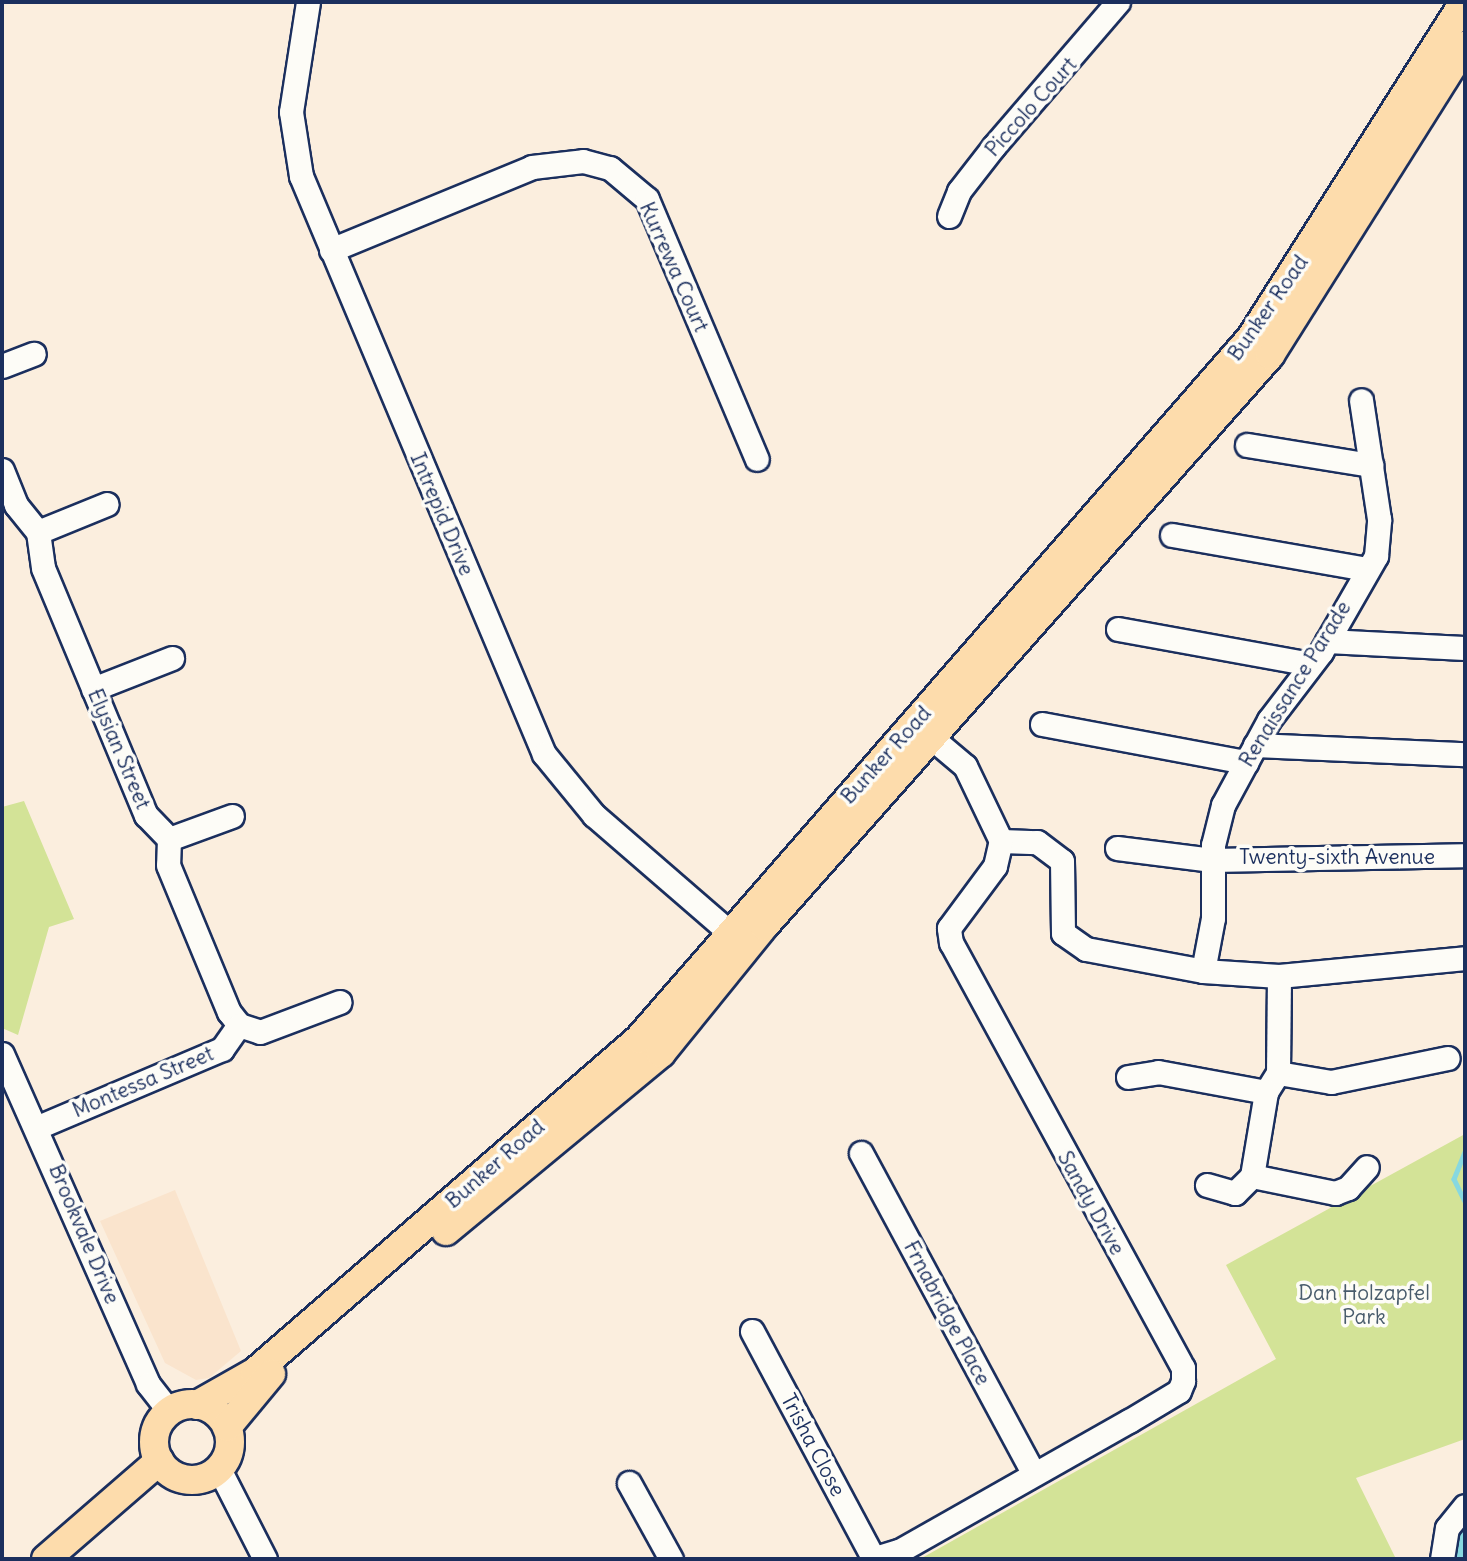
<!DOCTYPE html>
<html>
<head>
<meta charset="utf-8">
<style>
  body { margin:0 }
  #map { position:relative; width:1467px; height:1561px; overflow:hidden; background:#fbeede; font-family:Delius,sans-serif }
  div>[style] { position:absolute }
  .built>* { inset:0; background:#fae4cd }
  .green>* { inset:0; background:#d3e397 }
  .water>* { inset:0; background:#87d8e0 }
  .stream>* { height:4.5px; margin:-2.25px; padding:0 2.25px; transform-origin:2.25px; border-radius:2.25px; background:#87d8e0 }
  .roads { filter:drop-shadow(2px 0 #1b2f5e) drop-shadow(-2px 0 #1b2f5e) drop-shadow(0 2px #1b2f5e) drop-shadow(0 -2px #1b2f5e) }
  .minor>* { height:23px; margin:-11.5px; padding:0 11.5px; transform-origin:11.5px; border-radius:11.5px; background:#fdfcf7 }
  .major>* { height:28px; margin:-14px; padding:0 14px; transform-origin:14px; border-radius:14px; background:#fddcac }
  .major>.ring { margin:-14px; padding:0; box-sizing:content-box; background:none; border:28px solid #fddcac; border-radius:50% }
  span { translate:-50% -50%; white-space:nowrap; text-align:center; line-height:1.15; -webkit-text-stroke:7px #fdfcf7; paint-order:stroke }
  .street-label { font-size:21px; color:#1b2f5e }
  .park-label { font-size:21px; color:#495c6c }
  .frame { position:absolute; inset:0; border:4px solid #1b2f5e; pointer-events:none }
</style>
</head>
<body>
<div id="map">
  <div class="built">
    <i style="clip-path:polygon(175px 1190px,241px 1351px,209px 1378px,196px 1380px,165px 1363px,100px 1221px)"></i>
  </div>
  <div class="green">
    <i style="clip-path:polygon(24px 801px,74px 919px,49px 927px,18px 1035px,2px 1028px,2px 807px)"></i>
    <i style="clip-path:polygon(1465px 1134px,1465px 1439px,1356px 1478px,1396px 1559px,920px 1559px,1276px 1359px,1226px 1265px)"></i>
  </div>
  <div class="water">
    <i style="clip-path:polygon(1465px 1522px,1465px 1559px,1451px 1559px,1457px 1533px)"></i>
  </div>
  <div class="stream">
    <i style="left:1465px;top:1152px;width:29px;rotate:112deg"></i>
    <i style="left:1454px;top:1179px;width:25px;rotate:64deg"></i>
  </div>
  <div class="roads">
    <div class="minor">
      <i style="left:308px;top:2px;width:111px;rotate:98.8deg"></i>
      <i style="left:291px;top:112px;width:65px;rotate:81.1deg"></i>
      <i style="left:301px;top:176px;width:627px;rotate:67.2deg"></i>
      <i style="left:544px;top:754px;width:79px;rotate:50.7deg"></i>
      <i style="left:594px;top:815px;width:198px;rotate:40.9deg"></i>
      <i style="left:949px;top:216px;width:27px;rotate:-68deg"></i>
      <i style="left:959px;top:191px;width:57px;rotate:-52.1deg"></i>
      <i style="left:994px;top:146px;width:190px;rotate:-49.3deg"></i>
      <i style="left:331px;top:250px;width:217px;rotate:-22.4deg"></i>
      <i style="left:532px;top:167px;width:51px;rotate:-6.7deg"></i>
      <i style="left:583px;top:161px;width:28px;rotate:15deg"></i>
      <i style="left:610px;top:168px;width:48px;rotate:40deg"></i>
      <i style="left:647px;top:199px;width:282px;rotate:67.1deg"></i>
      <i style="left:2px;top:366px;width:34px;rotate:-21deg"></i>
      <i style="left:1247px;top:445px;width:126px;rotate:9.2deg"></i>
      <i style="left:2px;top:470px;width:38px;rotate:68deg"></i>
      <i style="left:16px;top:505px;width:35px;rotate:51deg"></i>
      <i style="left:38px;top:532px;width:36px;rotate:82deg"></i>
      <i style="left:43px;top:568px;width:268px;rotate:67.4deg"></i>
      <i style="left:146px;top:815px;width:33px;rotate:46deg"></i>
      <i style="left:169px;top:839px;width:26px;rotate:92deg"></i>
      <i style="left:168px;top:865px;width:159px;rotate:67.5deg"></i>
      <i style="left:229px;top:1012px;width:16px;rotate:52deg"></i>
      <i style="left:239px;top:1025px;width:22px;rotate:18deg"></i>
      <i style="left:260px;top:1032px;width:85px;rotate:-20.6deg"></i>
      <i style="left:38px;top:532px;width:74px;rotate:-22.1deg"></i>
      <i style="left:1172px;top:535px;width:197px;rotate:9.9deg"></i>
      <i style="left:1118px;top:629px;width:196px;rotate:10.3deg"></i>
      <i style="left:1327px;top:641px;width:137px;rotate:2.9deg"></i>
      <i style="left:93px;top:689px;width:85px;rotate:-21.4deg"></i>
      <i style="left:1042px;top:724px;width:208px;rotate:10.6deg"></i>
      <i style="left:1255px;top:745px;width:210px;rotate:2.5deg"></i>
      <i style="left:169px;top:839px;width:67px;rotate:-20.1deg"></i>
      <i style="left:1001px;top:841px;width:36px;rotate:2deg"></i>
      <i style="left:1037px;top:842px;width:31px;rotate:37deg"></i>
      <i style="left:1062px;top:861px;width:72px;rotate:89.2deg"></i>
      <i style="left:1063px;top:933px;width:28px;rotate:35deg"></i>
      <i style="left:1086px;top:949px;width:119px;rotate:10.6deg"></i>
      <i style="left:1203px;top:971px;width:76px;rotate:3.8deg"></i>
      <i style="left:1279px;top:976px;width:187px;rotate:-5.5deg"></i>
      <i style="left:1117px;top:848px;width:96px;rotate:7.2deg"></i>
      <i style="left:1212px;top:860px;width:251px;rotate:-1.1deg"></i>
      <i style="left:1203px;top:971px;width:54px;rotate:-79.3deg"></i>
      <i style="left:1213px;top:918px;width:73px;rotate:-90deg"></i>
      <i style="left:1213px;top:845px;width:41px;rotate:-76deg"></i>
      <i style="left:1223px;top:805px;width:97px;rotate:-61.6deg"></i>
      <i style="left:1269px;top:720px;width:86px;rotate:-52.6deg"></i>
      <i style="left:1321px;top:652px;width:111px;rotate:-60.2deg"></i>
      <i style="left:1376px;top:556px;width:37px;rotate:-85deg"></i>
      <i style="left:1379px;top:519px;width:120px;rotate:-98.6deg"></i>
      <i style="left:2px;top:1054px;width:361px;rotate:66.1deg"></i>
      <i style="left:148px;top:1384px;width:36px;rotate:52deg"></i>
      <i style="left:1278px;top:1073px;width:54px;rotate:9.6deg"></i>
      <i style="left:1331px;top:1082px;width:119px;rotate:-11.6deg"></i>
      <i style="left:1128px;top:1077px;width:30px;rotate:-9deg"></i>
      <i style="left:1158px;top:1072px;width:110px;rotate:10.5deg"></i>
      <i style="left:38px;top:1127px;width:200px;rotate:-23deg"></i>
      <i style="left:222px;top:1049px;width:29px;rotate:-55deg"></i>
      <i style="left:861px;top:1153px;width:363px;rotate:61.7deg"></i>
      <i style="left:1252px;top:1176px;width:85px;rotate:11.6deg"></i>
      <i style="left:1335px;top:1193px;width:14px;rotate:-21deg"></i>
      <i style="left:1348px;top:1188px;width:28px;rotate:-48deg"></i>
      <i style="left:1207px;top:1185px;width:29px;rotate:16deg"></i>
      <i style="left:1235px;top:1193px;width:24px;rotate:-45deg"></i>
      <i style="left:1252px;top:1176px;width:85px;rotate:-80.5deg"></i>
      <i style="left:1266px;top:1092px;width:22px;rotate:-58deg"></i>
      <i style="left:1278px;top:1073px;width:97px;rotate:-89.4deg"></i>
      <i style="left:752px;top:1331px;width:257px;rotate:61.9deg"></i>
      <i style="left:219px;top:1469px;width:101px;rotate:62.9deg"></i>
      <i style="left:629px;top:1483px;width:87px;rotate:61.1deg"></i>
      <i style="left:872px;top:1559px;width:28px;rotate:-17deg"></i>
      <i style="left:899px;top:1551px;width:264px;rotate:-29.5deg"></i>
      <i style="left:1129px;top:1421px;width:58px;rotate:-31deg"></i>
      <i style="left:1179px;top:1391px;width:11px;rotate:-68deg"></i>
      <i style="left:1183px;top:1381px;width:13px;rotate:-90deg"></i>
      <i style="left:1183px;top:1368px;width:484px;rotate:-118.6deg"></i>
      <i style="left:951px;top:943px;width:15px;rotate:-98deg"></i>
      <i style="left:949px;top:928px;width:77px;rotate:-53.4deg"></i>
      <i style="left:995px;top:866px;width:26px;rotate:-77deg"></i>
      <i style="left:1001px;top:841px;width:83px;rotate:-115.6deg"></i>
      <i style="left:965px;top:766px;width:59px;rotate:-139.8deg"></i>
      <i style="left:1442px;top:1559px;width:31px;rotate:-81deg"></i>
      <i style="left:1447px;top:1528px;width:28px;rotate:-51deg"></i>
    </div>
    <div class="major">
      <i style="left:446px;top:1231px;width:279px;rotate:-39.6deg"></i>
      <i style="left:661px;top:1053px;width:164px;rotate:-51deg"></i>
      <i style="left:764px;top:926px;width:763px;rotate:-48.45deg"></i>
      <i style="left:1270px;top:355px;width:366px;rotate:-57.8deg"></i>
      <i class="ring" style="left:154px;top:1404px;width:48px;height:48px"></i>
      <i style="left:197px;top:1405px;width:67px;rotate:-29.6deg"></i>
      <i style="left:255px;top:1372px;width:508px;rotate:-40.93deg"></i>
      <i style="left:639px;top:1039px;width:931px;rotate:-48.88deg"></i>
      <i style="left:1251px;top:338px;width:398px;rotate:-57.6deg"></i>
      <i style="left:227px;top:1427px;width:69px;rotate:-50.3deg"></i>
      <i style="left:46px;top:1559px;width:150px;rotate:-40.9deg"></i>
    </div>
  </div>
  <div class="street-label">
    <span style="left:1031px;top:107px;rotate:-48deg">Piccolo Court</span>
    <span style="left:674px;top:267px;rotate:66deg">Kurrewa Court</span>
    <span style="left:1268px;top:308px;rotate:-55deg">Bunker Road</span>
    <span style="left:442px;top:514px;rotate:67deg">Intrepid Drive</span>
    <span style="left:1295px;top:684px;rotate:-58deg">Renaissance Parade</span>
    <span style="left:119px;top:749px;rotate:67deg">Elysian Street</span>
    <span style="left:886px;top:755px;rotate:-48deg">Bunker Road</span>
    <span style="left:1337px;top:857px">Twenty-sixth Avenue</span>
    <span style="left:143px;top:1082px;rotate:-23deg">Montessa Street</span>
    <span style="left:495px;top:1164px;rotate:-41deg">Bunker Road</span>
    <span style="left:1091px;top:1203px;rotate:61deg">Sandy Drive</span>
    <span style="left:84px;top:1234px;rotate:67deg">Brookvale Drive</span>
    <span style="left:947px;top:1313px;rotate:62deg">Frnabridge Place</span>
    <span style="left:813px;top:1445px;rotate:62deg">Trisha Close</span>
  </div>
  <div class="park-label">
    <span style="left:1364px;top:1305px">Dan Holzapfel<br>Park</span>
  </div>
  <div class="frame"></div>
</div>
</body>
</html>
